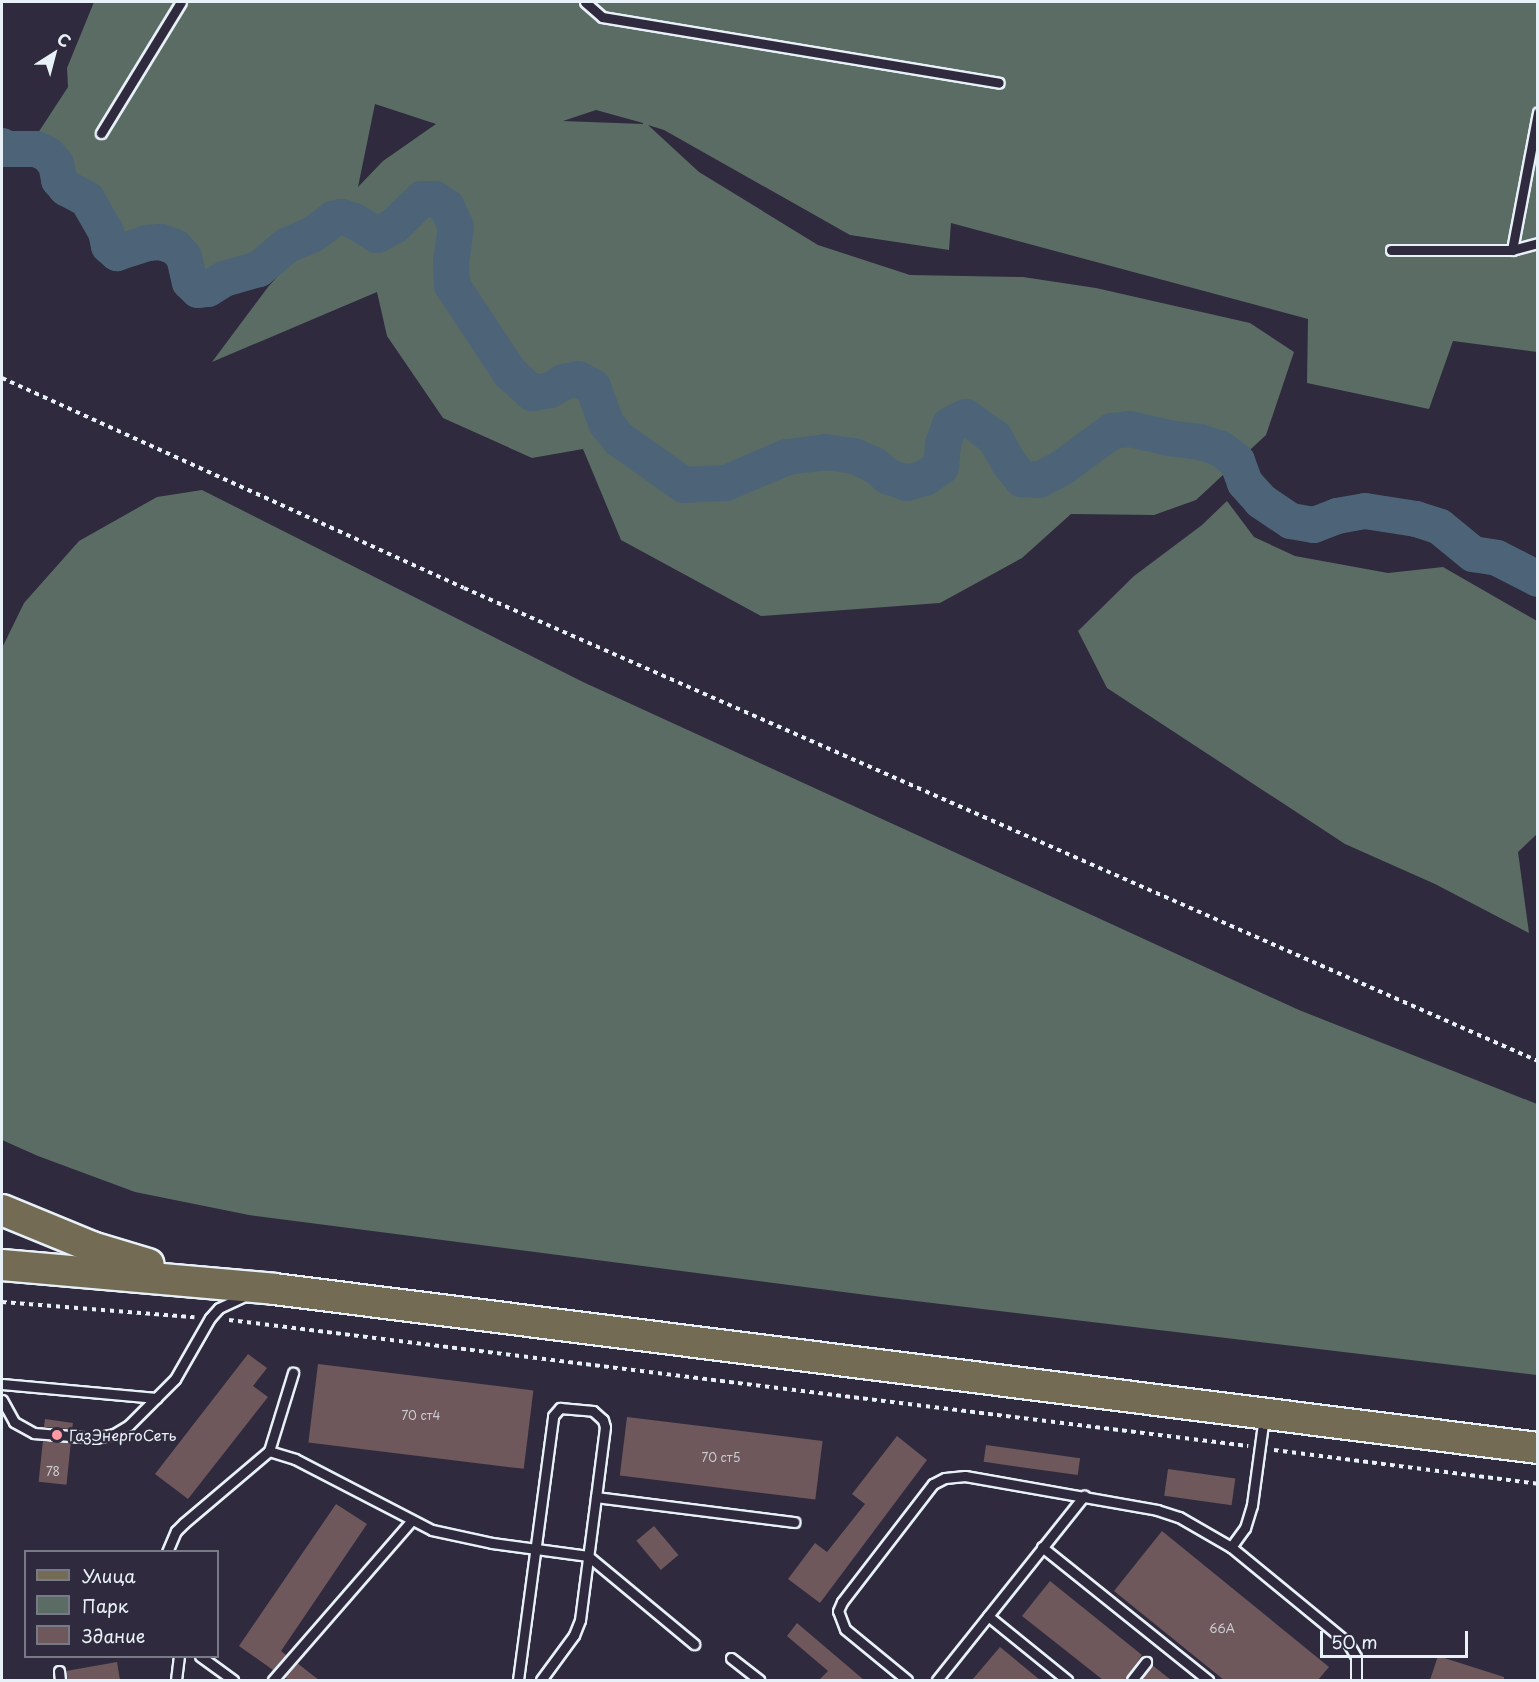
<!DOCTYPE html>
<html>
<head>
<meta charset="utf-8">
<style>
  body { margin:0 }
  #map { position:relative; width:1539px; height:1682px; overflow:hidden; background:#2f2a3d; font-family:"Playpen Sans",sans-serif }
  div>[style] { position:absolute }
  .green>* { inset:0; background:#5a6c64 }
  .river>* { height:36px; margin:-18px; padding:0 18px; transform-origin:18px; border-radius:18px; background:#4d6478 }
  .building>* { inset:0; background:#6e585c; transform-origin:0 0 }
  .path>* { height:4px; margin-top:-2px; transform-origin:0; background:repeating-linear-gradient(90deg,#e8f1f8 0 4.5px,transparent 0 9px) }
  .roads { filter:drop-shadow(2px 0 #e8f1f8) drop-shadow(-2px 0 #e8f1f8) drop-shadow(0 2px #e8f1f8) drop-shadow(0 -2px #e8f1f8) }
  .service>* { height:9px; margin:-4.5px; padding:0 4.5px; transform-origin:4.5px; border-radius:4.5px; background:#2f2a3d }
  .primary>* { height:30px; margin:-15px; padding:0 15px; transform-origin:15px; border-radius:15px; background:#746b55 }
  .dots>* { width:16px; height:16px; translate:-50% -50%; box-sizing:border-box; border:3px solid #2f2a3d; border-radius:50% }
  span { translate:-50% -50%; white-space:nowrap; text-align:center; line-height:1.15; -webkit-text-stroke:5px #2f2a3d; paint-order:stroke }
  .number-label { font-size:12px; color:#cacbd1 }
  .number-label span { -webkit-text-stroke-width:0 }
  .poi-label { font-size:15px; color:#e8f1f8 }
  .left { translate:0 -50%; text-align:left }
  .frame { position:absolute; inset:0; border:3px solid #e8f1f8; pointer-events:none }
  .legend { position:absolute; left:24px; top:1550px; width:195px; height:108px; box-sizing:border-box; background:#2f2a3d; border:2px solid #797a88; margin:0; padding:8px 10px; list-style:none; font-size:18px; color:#e8f1f8 }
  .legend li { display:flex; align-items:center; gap:12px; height:30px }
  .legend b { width:30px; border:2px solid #797a88 }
  .north { position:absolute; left:24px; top:24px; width:60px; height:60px; -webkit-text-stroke:4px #2f2a3d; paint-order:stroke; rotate:36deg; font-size:16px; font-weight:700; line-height:24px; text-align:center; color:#e8f1f8 }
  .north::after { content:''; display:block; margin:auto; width:21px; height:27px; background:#e8f1f8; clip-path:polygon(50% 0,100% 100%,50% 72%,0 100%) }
  .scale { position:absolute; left:1320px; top:1631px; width:148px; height:27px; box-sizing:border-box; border:3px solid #e8f1f8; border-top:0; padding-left:8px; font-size:18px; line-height:21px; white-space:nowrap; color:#e8f1f8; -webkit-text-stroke:4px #2f2a3d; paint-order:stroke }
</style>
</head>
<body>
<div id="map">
  <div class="green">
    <i style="clip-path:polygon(evenodd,94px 2px,1537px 2px,1537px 352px,1453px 341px,1429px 409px,1307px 383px,1308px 319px,951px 223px,949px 250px,850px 235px,664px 130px,648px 125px,699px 172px,818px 245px,910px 275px,1023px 277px,1096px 288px,1250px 323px,1294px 352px,1266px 435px,1196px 500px,1154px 515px,1071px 514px,1022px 558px,940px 603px,761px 616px,621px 540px,583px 449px,532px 458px,443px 418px,387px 336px,377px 292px,212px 362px,268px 287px,337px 210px,311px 219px,206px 279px,180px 242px,164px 234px,122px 239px,102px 199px,72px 176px,72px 165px,36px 136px,68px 87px,67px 68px,94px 2px,375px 104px,436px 124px,383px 161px,358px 187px,375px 104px,94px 2px,596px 110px,643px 123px,643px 124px,563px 121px,596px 110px)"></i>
    <i style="clip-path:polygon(202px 490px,583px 682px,1299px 1010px,1537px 1104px,1537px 1375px,882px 1297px,249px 1215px,135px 1192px,38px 1156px,2px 1140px,2px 648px,24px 603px,79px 541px,157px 497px)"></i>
    <i style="clip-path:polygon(1227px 501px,1254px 537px,1295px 556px,1388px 573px,1443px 567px,1537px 621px,1537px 834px,1518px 852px,1529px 933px,1435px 884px,1345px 844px,1107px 688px,1078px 631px,1134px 576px,1202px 525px)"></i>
  </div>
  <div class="river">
    <i style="left:2px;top:146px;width:4px;rotate:45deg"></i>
    <i style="left:5px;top:149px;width:31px"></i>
    <i style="left:36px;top:149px;width:12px;rotate:24deg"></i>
    <i style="left:47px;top:154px;width:13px;rotate:48deg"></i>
    <i style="left:56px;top:164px;width:16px;rotate:79deg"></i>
    <i style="left:59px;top:180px;width:11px;rotate:49deg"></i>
    <i style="left:66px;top:188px;width:24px;rotate:28deg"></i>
    <i style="left:87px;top:199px;width:38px;rotate:60deg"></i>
    <i style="left:106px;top:232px;width:14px;rotate:78deg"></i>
    <i style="left:109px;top:246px;width:11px;rotate:41deg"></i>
    <i style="left:117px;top:253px;width:32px;rotate:-18deg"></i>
    <i style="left:147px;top:243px;width:14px;rotate:-4deg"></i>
    <i style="left:161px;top:242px;width:15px;rotate:20deg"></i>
    <i style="left:175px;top:247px;width:13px;rotate:48deg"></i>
    <i style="left:184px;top:257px;width:26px;rotate:77deg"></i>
    <i style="left:190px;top:282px;width:11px;rotate:45deg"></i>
    <i style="left:198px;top:290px;width:10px;rotate:-6deg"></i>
    <i style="left:208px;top:289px;width:19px;rotate:-32deg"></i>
    <i style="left:224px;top:279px;width:36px;rotate:-16deg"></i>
    <i style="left:259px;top:269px;width:38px;rotate:-40deg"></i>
    <i style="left:288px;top:245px;width:26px;rotate:-23deg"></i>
    <i style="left:312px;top:235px;width:26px;rotate:-37deg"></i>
    <i style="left:333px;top:219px;width:9px;rotate:-13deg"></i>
    <i style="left:342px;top:217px;width:13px;rotate:18deg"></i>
    <i style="left:354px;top:221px;width:27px;rotate:31deg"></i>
    <i style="left:377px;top:235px;width:19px;rotate:-28deg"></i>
    <i style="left:394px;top:226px;width:39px;rotate:-44deg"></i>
    <i style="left:422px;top:199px;width:13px"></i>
    <i style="left:435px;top:199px;width:14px;rotate:34deg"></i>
    <i style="left:447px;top:207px;width:22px;rotate:66deg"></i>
    <i style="left:456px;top:227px;width:36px;rotate:98deg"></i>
    <i style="left:451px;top:263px;width:22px;rotate:87deg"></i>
    <i style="left:452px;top:285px;width:105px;rotate:56.6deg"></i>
    <i style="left:510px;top:373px;width:30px;rotate:42deg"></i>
    <i style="left:532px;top:393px;width:18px;rotate:-9deg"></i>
    <i style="left:550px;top:390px;width:16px;rotate:-30deg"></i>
    <i style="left:564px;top:382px;width:14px;rotate:-12deg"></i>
    <i style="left:578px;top:379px;width:17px;rotate:28deg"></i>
    <i style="left:593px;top:387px;width:38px;rotate:70deg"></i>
    <i style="left:606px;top:423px;width:21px;rotate:51deg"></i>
    <i style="left:619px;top:439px;width:80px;rotate:35.3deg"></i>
    <i style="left:684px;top:485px;width:42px;rotate:-2.7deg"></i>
    <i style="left:726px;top:483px;width:66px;rotate:-23.1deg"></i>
    <i style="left:787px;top:457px;width:38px;rotate:-7deg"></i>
    <i style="left:825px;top:452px;width:29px;rotate:8deg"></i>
    <i style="left:854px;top:456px;width:22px;rotate:24deg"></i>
    <i style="left:874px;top:465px;width:19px;rotate:39deg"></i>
    <i style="left:889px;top:477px;width:19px;rotate:18deg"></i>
    <i style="left:907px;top:483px;width:19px;rotate:-16deg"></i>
    <i style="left:925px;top:478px;width:19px;rotate:-35deg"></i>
    <i style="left:941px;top:467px;width:23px;rotate:-85deg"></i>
    <i style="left:943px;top:444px;width:20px;rotate:-70deg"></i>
    <i style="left:950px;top:425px;width:18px;rotate:-27deg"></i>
    <i style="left:966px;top:417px;width:36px;rotate:36deg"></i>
    <i style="left:995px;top:438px;width:29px;rotate:61deg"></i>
    <i style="left:1009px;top:463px;width:21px;rotate:51deg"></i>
    <i style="left:1022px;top:479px;width:17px;rotate:3deg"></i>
    <i style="left:1039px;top:480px;width:27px;rotate:-28deg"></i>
    <i style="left:1063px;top:467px;width:61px;rotate:-36.3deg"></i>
    <i style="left:1112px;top:431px;width:18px;rotate:-6deg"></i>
    <i style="left:1130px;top:429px;width:39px;rotate:13deg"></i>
    <i style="left:1168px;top:438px;width:32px;rotate:7deg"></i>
    <i style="left:1200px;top:442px;width:22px;rotate:18deg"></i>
    <i style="left:1221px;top:449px;width:20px;rotate:37deg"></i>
    <i style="left:1237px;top:461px;width:23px;rotate:70deg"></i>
    <i style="left:1245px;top:483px;width:24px;rotate:48deg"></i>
    <i style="left:1261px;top:501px;width:36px;rotate:34deg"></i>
    <i style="left:1291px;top:521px;width:23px;rotate:10deg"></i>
    <i style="left:1314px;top:525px;width:25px;rotate:-21deg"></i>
    <i style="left:1337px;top:516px;width:28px;rotate:-10deg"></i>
    <i style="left:1365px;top:511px;width:52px;rotate:8.9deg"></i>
    <i style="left:1416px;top:519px;width:25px;rotate:18deg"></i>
    <i style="left:1440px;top:527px;width:43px;rotate:39.3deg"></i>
    <i style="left:1473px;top:554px;width:24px;rotate:9deg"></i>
    <i style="left:1497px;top:558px;width:46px;rotate:27.1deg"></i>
  </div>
  <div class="building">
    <i style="clip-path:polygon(248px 1354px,267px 1368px,253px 1386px,268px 1397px,188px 1499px,155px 1474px)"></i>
    <i style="left:318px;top:1364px;width:217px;height:79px;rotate:7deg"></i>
    <i style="left:627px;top:1417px;width:197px;height:59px;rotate:7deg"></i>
    <i style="clip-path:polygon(45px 1419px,73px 1423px,72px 1429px,44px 1427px)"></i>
    <i style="clip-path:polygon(897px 1436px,927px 1460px,820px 1603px,788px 1579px,815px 1543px,827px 1552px,865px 1504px,852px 1494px)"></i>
    <i style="left:43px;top:1440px;width:28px;height:42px;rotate:6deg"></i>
    <i style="left:986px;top:1445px;width:95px;height:17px;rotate:8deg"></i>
    <i style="left:1168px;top:1469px;width:68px;height:27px;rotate:8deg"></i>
    <i style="clip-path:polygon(336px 1504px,367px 1524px,281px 1651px,286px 1655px,273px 1670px,239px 1646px)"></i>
    <i style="left:654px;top:1526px;width:38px;height:23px;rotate:50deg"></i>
    <i style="clip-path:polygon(1162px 1531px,1329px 1667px,1318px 1680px,1224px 1680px,1114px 1591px)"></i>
    <i style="clip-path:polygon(1050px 1581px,1142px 1655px,1125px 1680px,1103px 1680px,1022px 1616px)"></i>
    <i style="clip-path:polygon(797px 1623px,864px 1680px,819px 1680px,828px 1671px,787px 1636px)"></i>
    <i style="clip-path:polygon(1000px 1647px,1040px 1680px,972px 1680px)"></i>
    <i style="clip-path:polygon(1438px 1656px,1504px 1677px,1504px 1680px,1430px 1680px)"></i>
    <i style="clip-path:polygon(117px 1662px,120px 1680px,67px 1680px,66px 1671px)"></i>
    <i style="clip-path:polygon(297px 1663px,319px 1680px,289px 1680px,284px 1677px)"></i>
    <i style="clip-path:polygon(1152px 1665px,1171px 1680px,1140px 1680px)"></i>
  </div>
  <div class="path">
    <i style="left:2px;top:378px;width:507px;rotate:24.44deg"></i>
    <i style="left:464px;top:588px;width:1174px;rotate:23.77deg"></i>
    <i style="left:2px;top:1302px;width:193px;rotate:4.5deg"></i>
    <i style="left:229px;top:1320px;width:1027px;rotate:7.05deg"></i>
    <i style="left:1274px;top:1450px;width:266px;rotate:7.3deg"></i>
  </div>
  <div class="roads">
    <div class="service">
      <i style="left:585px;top:2px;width:23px;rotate:41deg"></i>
      <i style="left:602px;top:17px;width:402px;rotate:9.4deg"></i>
      <i style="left:101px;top:133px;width:153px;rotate:-58.6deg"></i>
      <i style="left:1391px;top:250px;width:121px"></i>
      <i style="left:1512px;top:250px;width:27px;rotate:-15deg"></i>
      <i style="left:1512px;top:250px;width:140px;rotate:-79.3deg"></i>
      <i style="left:2px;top:1384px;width:155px;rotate:5.2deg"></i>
      <i style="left:2px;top:1400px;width:25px;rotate:61deg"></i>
      <i style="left:14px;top:1422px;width:23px;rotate:29deg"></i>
      <i style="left:34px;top:1433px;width:61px;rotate:4.7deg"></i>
      <i style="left:95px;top:1438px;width:19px;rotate:-12deg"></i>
      <i style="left:114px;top:1434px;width:17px;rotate:-31deg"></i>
      <i style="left:129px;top:1425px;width:65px;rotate:-45deg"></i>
      <i style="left:175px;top:1379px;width:70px;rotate:-60.2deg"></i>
      <i style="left:210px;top:1318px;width:13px;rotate:-48deg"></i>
      <i style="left:219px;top:1308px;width:26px;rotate:-25deg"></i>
      <i style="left:269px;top:1451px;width:82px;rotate:-72.9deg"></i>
      <i style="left:1042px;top:1547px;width:213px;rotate:38.7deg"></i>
      <i style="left:1231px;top:1547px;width:151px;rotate:39.4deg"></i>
      <i style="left:1348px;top:1643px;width:16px;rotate:60deg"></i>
      <i style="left:1356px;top:1657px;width:23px;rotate:90deg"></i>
      <i style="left:167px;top:1552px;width:23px;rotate:-67deg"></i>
      <i style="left:176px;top:1531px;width:11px;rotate:-45deg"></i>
      <i style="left:184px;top:1523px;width:111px;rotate:-40.3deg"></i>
      <i style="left:269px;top:1451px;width:27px;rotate:17deg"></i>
      <i style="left:295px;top:1459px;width:154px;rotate:27.4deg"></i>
      <i style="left:432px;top:1530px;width:61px;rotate:12.2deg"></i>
      <i style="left:492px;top:1543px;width:97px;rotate:7.7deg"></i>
      <i style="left:588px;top:1556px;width:138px;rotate:39.7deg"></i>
      <i style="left:988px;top:1616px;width:102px;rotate:39deg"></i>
      <i style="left:200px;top:1656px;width:41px;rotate:36deg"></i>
      <i style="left:731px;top:1658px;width:36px;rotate:38deg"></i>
      <i style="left:59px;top:1671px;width:9px;rotate:84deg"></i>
      <i style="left:176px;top:1680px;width:24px;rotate:-83deg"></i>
      <i style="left:273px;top:1680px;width:211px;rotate:-49deg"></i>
      <i style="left:518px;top:1680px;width:266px;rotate:-82.4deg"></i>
      <i style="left:553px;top:1416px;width:11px;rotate:-49deg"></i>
      <i style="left:560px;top:1408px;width:33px;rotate:5deg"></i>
      <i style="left:593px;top:1411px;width:13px;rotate:42deg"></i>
      <i style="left:603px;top:1420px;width:7px;rotate:74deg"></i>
      <i style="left:605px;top:1427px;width:71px;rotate:97.3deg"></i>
      <i style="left:541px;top:1680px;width:56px;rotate:-53.7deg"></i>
      <i style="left:574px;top:1635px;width:16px;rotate:-68deg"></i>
      <i style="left:580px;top:1620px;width:124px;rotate:-82.6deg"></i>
      <i style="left:596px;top:1497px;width:200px;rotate:7.2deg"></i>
      <i style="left:907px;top:1680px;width:80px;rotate:-140.6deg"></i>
      <i style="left:845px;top:1629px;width:19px;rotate:-111deg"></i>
      <i style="left:838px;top:1611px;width:10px;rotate:-66deg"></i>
      <i style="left:842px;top:1602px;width:149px;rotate:-52.4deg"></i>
      <i style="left:933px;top:1484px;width:13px;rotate:-27deg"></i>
      <i style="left:945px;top:1478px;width:20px;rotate:-6deg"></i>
      <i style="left:965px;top:1476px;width:195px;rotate:10deg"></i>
      <i style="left:1157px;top:1510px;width:23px;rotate:18deg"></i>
      <i style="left:1179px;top:1517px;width:60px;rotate:30deg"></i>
      <i style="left:1231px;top:1547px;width:24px;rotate:-54deg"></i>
      <i style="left:1245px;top:1528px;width:24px;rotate:-73deg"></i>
      <i style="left:1252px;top:1505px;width:90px;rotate:-82.3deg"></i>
      <i style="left:937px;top:1680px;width:236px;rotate:-51.4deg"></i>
      <i style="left:1132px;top:1680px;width:23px;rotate:-52deg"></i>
    </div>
    <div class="primary">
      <i style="left:2px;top:1210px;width:97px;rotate:22.3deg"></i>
      <i style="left:92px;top:1247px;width:59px;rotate:16.9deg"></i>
      <i style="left:2px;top:1265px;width:273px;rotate:5deg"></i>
      <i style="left:274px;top:1289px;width:1274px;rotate:7.17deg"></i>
    </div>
  </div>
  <div class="dots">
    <i style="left:57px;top:1435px;background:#ff9aa2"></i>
  </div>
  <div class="number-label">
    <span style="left:421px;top:1416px">70 ст4</span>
    <span style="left:721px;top:1458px">70 ст5</span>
    <span style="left:53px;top:1472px">78</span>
    <span style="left:1222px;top:1629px">66А</span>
  </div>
  <div class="poi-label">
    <span class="left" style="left:69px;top:1435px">ГазЭнергоСеть</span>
  </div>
  <div class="frame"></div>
  <ul class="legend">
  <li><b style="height:8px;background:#746b55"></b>Улица</li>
  <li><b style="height:16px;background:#5a6c64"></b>Парк</li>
  <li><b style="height:16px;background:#6e585c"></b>Здание</li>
  </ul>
  <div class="north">С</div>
  <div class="scale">50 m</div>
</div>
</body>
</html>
